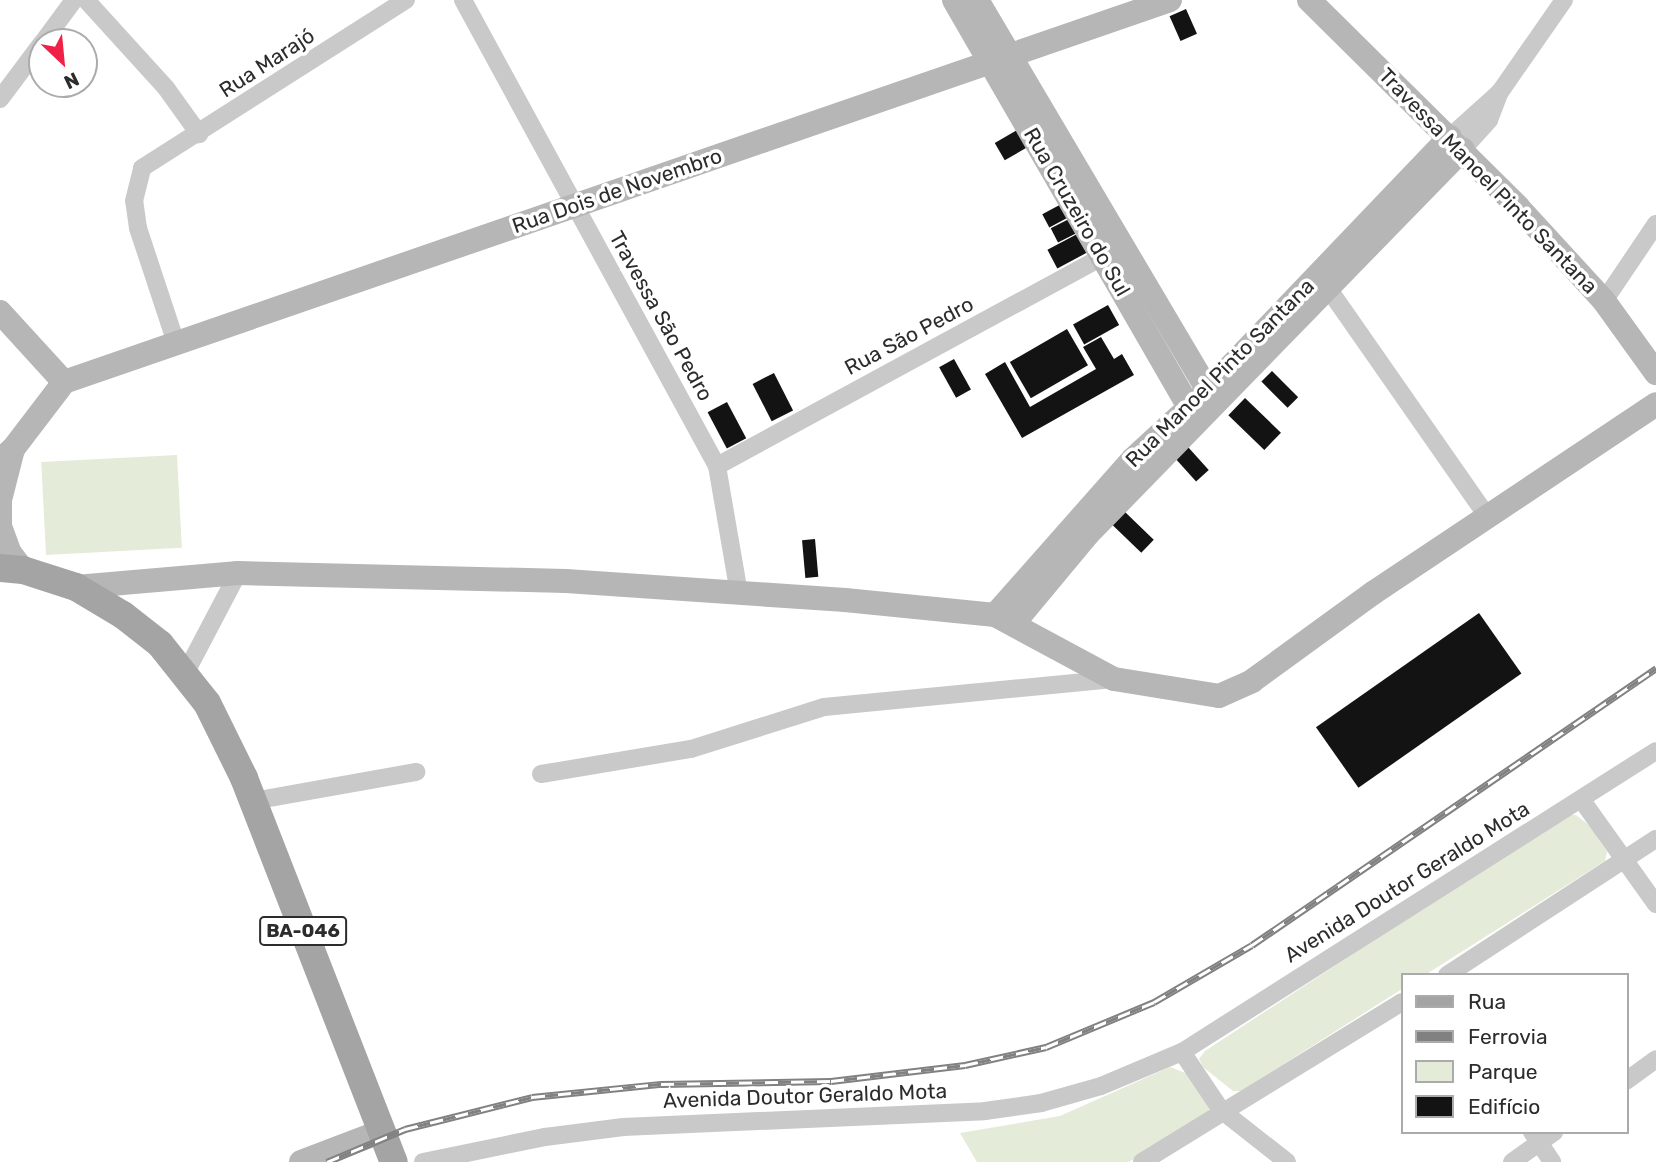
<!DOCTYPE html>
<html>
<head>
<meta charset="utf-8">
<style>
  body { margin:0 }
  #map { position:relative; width:1656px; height:1162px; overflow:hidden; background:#fff; font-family:Rubik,sans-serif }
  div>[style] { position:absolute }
  .green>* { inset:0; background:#e4ebd8; transform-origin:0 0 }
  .building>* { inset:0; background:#131313; transform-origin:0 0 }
  .street>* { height:18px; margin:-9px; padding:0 9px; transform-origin:9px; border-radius:9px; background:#c9c9c9 }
  .secondary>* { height:24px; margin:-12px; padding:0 12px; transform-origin:12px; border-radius:12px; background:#b6b6b6 }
  .primary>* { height:28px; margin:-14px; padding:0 14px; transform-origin:14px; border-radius:14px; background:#a4a4a4 }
  .rail>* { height:7px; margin-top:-3.5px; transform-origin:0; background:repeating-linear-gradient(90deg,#fff 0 13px,#818181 0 26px); box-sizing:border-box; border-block:2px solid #818181 }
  span { translate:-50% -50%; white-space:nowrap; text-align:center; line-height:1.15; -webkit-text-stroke:7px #fff; paint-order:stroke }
  .shield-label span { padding:2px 5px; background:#fff; border:2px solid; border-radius:5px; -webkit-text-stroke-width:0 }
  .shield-label { font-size:19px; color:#2c2c2c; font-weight:700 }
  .street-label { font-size:21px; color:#2c2c2c }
  .legend { position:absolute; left:1401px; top:973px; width:228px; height:161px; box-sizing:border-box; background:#fff; border:2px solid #ababab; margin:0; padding:9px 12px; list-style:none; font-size:21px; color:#2c2c2c }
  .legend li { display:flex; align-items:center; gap:14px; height:35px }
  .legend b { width:35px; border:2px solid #ababab }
  .north { position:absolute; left:28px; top:28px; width:70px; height:70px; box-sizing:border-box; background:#fff; border:2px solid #ababab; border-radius:50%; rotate:154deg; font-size:19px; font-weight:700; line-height:28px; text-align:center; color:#2c2c2c }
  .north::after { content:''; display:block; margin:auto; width:24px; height:32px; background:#f02047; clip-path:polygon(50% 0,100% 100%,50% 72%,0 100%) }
</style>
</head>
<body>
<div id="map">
  <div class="green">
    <i style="left:177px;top:455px;width:93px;height:136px;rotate:87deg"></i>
    <i style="clip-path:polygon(1565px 815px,1576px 815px,1590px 826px,1607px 852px,1605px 861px,1425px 975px,1402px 975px,1402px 989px,1241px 1091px,1233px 1091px,1203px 1067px,1199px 1059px,1205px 1051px)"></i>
    <i style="clip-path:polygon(1170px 1067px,1188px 1074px,1210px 1103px,1209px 1111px,1129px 1162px,977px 1162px,960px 1133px,1060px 1116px)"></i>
  </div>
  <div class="building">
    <i style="left:1186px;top:9px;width:27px;height:18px;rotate:66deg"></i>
    <i style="left:1019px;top:129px;width:20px;height:28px;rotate:60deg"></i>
    <i style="left:1067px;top:201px;width:15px;height:28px;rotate:62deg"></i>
    <i style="left:1073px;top:217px;width:16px;height:25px;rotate:63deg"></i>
    <i style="left:1081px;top:232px;width:21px;height:38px;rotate:62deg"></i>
    <i style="left:1108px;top:305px;width:23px;height:40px;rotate:61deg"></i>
    <i style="left:1067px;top:329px;width:42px;height:66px;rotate:60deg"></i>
    <i style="clip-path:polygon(1101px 337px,1114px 359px,1122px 354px,1134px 375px,1022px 438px,985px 374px,1005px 362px,1030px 407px,1096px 369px,1083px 347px)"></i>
    <i style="left:954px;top:359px;width:35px;height:17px;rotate:61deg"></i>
    <i style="left:1272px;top:371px;width:37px;height:15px;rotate:45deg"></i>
    <i style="left:774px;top:373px;width:42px;height:24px;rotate:63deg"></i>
    <i style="left:1245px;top:398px;width:50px;height:24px;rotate:44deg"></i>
    <i style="left:727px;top:402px;width:41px;height:22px;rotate:62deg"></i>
    <i style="left:1188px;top:447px;width:31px;height:17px;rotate:48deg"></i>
    <i style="left:1125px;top:512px;width:40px;height:18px;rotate:44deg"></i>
    <i style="left:815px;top:539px;width:38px;height:13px;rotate:85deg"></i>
    <i style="left:1479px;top:613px;width:74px;height:199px;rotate:55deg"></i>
  </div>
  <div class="street">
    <i style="left:86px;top:0;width:119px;rotate:47.7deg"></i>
    <i style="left:166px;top:88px;width:57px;rotate:54.3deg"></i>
    <i style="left:463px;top:0;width:531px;rotate:61.41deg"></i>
    <i style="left:717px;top:466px;width:130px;rotate:80.2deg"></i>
    <i style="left:43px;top:42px;width:52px;rotate:-53.6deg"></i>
    <i style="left:0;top:99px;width:70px;rotate:-53.1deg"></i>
    <i style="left:1450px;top:137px;width:67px;rotate:-42deg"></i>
    <i style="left:1500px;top:92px;width:112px;rotate:-55.2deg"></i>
    <i style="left:1463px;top:149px;width:39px;rotate:-48deg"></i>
    <i style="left:1489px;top:120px;width:30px;rotate:-69deg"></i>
    <i style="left:1323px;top:281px;width:287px;rotate:55.1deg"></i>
    <i style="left:1604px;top:301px;width:93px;rotate:-56deg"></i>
    <i style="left:176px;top:343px;width:121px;rotate:-108.3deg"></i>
    <i style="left:138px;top:228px;width:27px;rotate:-98deg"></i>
    <i style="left:134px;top:201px;width:34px;rotate:-76deg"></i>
    <i style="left:142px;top:168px;width:313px;rotate:-32.5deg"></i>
    <i style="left:717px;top:466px;width:448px;rotate:-28.5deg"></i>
    <i style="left:186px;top:672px;width:112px;rotate:-62.3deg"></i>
    <i style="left:541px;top:774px;width:152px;rotate:-9.5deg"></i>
    <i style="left:691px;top:749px;width:139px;rotate:-17.5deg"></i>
    <i style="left:824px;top:707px;width:291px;rotate:-5.5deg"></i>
    <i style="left:1581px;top:799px;width:129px;rotate:54.5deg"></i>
    <i style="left:253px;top:801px;width:166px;rotate:-10.1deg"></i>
    <i style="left:1447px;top:975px;width:249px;rotate:-33.1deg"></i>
    <i style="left:1182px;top:1052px;width:70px;rotate:56.1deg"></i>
    <i style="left:1221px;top:1110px;width:84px;rotate:38.2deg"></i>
    <i style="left:1626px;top:1081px;width:37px;rotate:-36deg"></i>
    <i style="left:1532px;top:1132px;width:36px;rotate:56deg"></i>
    <i style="left:423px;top:1162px;width:125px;rotate:-11.6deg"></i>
    <i style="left:545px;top:1137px;width:79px;rotate:-7.3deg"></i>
    <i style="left:623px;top:1127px;width:362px;rotate:-2.5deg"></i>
    <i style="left:985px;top:1111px;width:57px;rotate:-8.1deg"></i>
    <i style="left:1041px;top:1103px;width:62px;rotate:-15.8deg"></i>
    <i style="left:1101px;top:1086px;width:88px;rotate:-22.8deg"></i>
    <i style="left:1182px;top:1052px;width:561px;rotate:-32.42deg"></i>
    <i style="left:1142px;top:1162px;width:305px;rotate:-31.6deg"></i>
    <i style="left:1512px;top:1162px;width:52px;rotate:-35.5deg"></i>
  </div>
  <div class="secondary">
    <i style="left:954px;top:0;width:486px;rotate:60deg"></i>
    <i style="left:977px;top:0;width:467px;rotate:59.4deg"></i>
    <i style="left:1309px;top:0;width:294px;rotate:44.7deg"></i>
    <i style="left:1518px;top:207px;width:127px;rotate:47.5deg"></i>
    <i style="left:1604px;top:301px;width:89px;rotate:54.2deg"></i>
    <i style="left:0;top:312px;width:95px;rotate:47.6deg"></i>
    <i style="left:64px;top:382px;width:1170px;rotate:-19.05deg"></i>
    <i style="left:13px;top:449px;width:53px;rotate:104.3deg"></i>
    <i style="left:0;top:500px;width:26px;rotate:90deg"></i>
    <i style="left:0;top:526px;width:29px;rotate:70deg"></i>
    <i style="left:10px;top:553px;width:21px;rotate:53deg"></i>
    <i style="left:1px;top:459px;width:16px;rotate:-40deg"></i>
    <i style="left:13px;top:449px;width:84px;rotate:-52.7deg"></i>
    <i style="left:76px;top:587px;width:163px;rotate:-4.9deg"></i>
    <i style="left:238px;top:573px;width:328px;rotate:1.4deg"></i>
    <i style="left:566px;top:581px;width:280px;rotate:3.9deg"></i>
    <i style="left:845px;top:600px;width:151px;rotate:5.7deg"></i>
    <i style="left:995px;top:615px;width:135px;rotate:28.3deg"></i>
    <i style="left:1114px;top:679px;width:106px;rotate:9.2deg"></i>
    <i style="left:1219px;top:696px;width:36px;rotate:-24deg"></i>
    <i style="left:1252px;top:681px;width:150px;rotate:-36deg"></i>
    <i style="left:1373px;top:593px;width:340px;rotate:-33.7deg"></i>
    <i style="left:995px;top:615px;width:208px;rotate:-48.5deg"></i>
    <i style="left:1133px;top:459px;width:102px;rotate:-42.6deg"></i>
    <i style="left:1208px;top:390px;width:350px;rotate:-46.3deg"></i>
    <i style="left:1013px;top:624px;width:117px;rotate:-50.2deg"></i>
    <i style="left:1088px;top:534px;width:537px;rotate:-45.75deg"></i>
    <i style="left:301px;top:1162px;width:85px;rotate:-20.8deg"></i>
  </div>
  <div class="primary">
    <i style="left:0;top:568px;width:23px;rotate:5deg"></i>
    <i style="left:23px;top:570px;width:56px;rotate:17.8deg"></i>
    <i style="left:76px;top:587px;width:55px;rotate:30.8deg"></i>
    <i style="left:123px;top:615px;width:47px;rotate:38.1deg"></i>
    <i style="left:160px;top:644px;width:75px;rotate:51.5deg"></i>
    <i style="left:207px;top:703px;width:84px;rotate:63.7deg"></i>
    <i style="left:244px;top:778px;width:412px;rotate:68.7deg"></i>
  </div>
  <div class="rail">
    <i style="left:327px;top:1162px;width:85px;rotate:-22.9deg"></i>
    <i style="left:405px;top:1129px;width:131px;rotate:-14.1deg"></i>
    <i style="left:532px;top:1097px;width:130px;rotate:-5.8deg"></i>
    <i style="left:661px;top:1084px;width:170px;rotate:-1deg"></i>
    <i style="left:831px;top:1081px;width:135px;rotate:-6.8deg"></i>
    <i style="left:965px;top:1065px;width:83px;rotate:-12.5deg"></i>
    <i style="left:1046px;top:1047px;width:117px;rotate:-22.6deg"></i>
    <i style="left:1154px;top:1002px;width:113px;rotate:-30.2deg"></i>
    <i style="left:1252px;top:945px;width:490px;rotate:-34.4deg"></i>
  </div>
  <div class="shield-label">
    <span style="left:303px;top:931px">BA-046</span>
  </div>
  <div class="street-label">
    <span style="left:267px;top:63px;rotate:-33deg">Rua Marajó</span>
    <span style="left:1488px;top:181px;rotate:46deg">Travessa Manoel Pinto Santana</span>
    <span style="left:617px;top:191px;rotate:-19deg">Rua Dois de Novembro</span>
    <span style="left:1077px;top:212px;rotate:60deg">Rua Cruzeiro do Sul</span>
    <span style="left:661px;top:316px;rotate:61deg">Travessa São Pedro</span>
    <span style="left:909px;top:336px;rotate:-28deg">Rua São Pedro</span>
    <span style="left:1220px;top:373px;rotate:-45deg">Rua Manoel Pinto Santana</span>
    <span style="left:1407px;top:882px;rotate:-32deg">Avenida Doutor Geraldo Mota</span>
    <span style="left:805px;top:1096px;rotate:-2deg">Avenida Doutor Geraldo Mota</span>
  </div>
  <ul class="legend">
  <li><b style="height:9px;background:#a4a4a4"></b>Rua</li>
  <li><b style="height:9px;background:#818181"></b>Ferrovia</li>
  <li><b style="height:19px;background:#e4ebd8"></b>Parque</li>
  <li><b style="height:19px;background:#131313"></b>Edifício</li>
  </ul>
  <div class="north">N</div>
</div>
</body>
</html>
